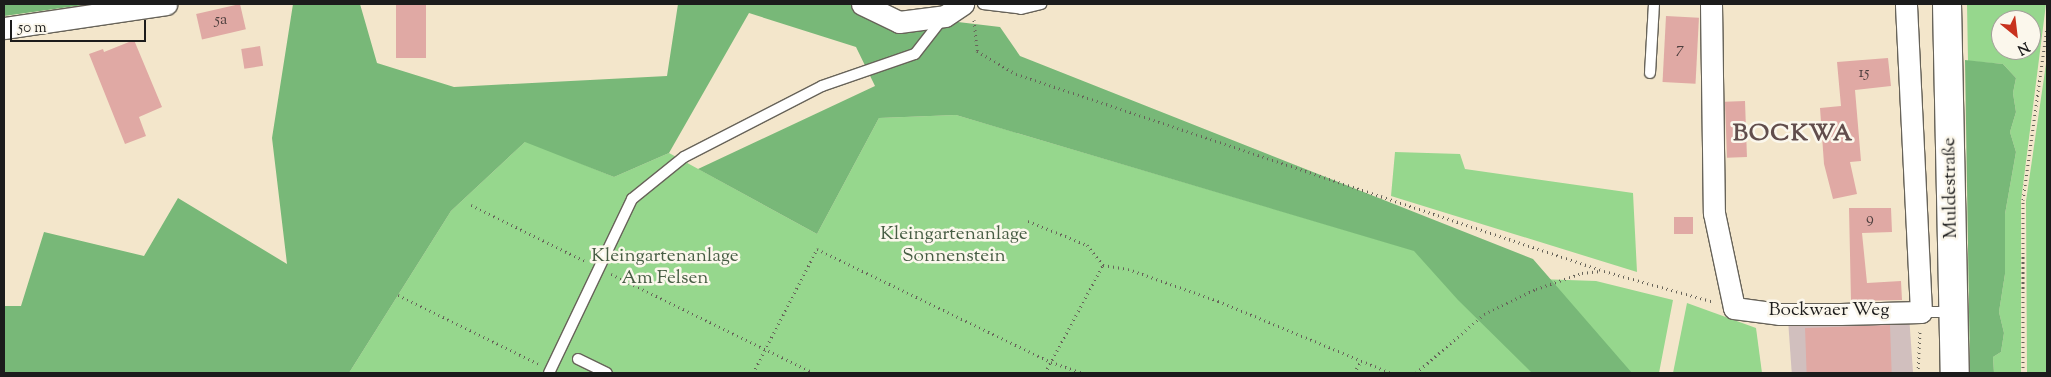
<!DOCTYPE html>
<html>
<head>
<meta charset="utf-8">
<style>
  body { margin:0 }
  #map { position:relative; width:2051px; height:377px; overflow:hidden; background:#f3e6cb; font-family:"Sorts Mill Goudy",serif }
  div>[style] { position:absolute }
  .industrial>* { inset:0; background:#d1bfbe; transform-origin:0 0 }
  .green>* { inset:0; background:#96d78d }
  .forest>* { inset:0; background:#78b878 }
  .building>* { inset:0; background:#e0a9a4; transform-origin:0 0 }
  .path>* { height:3px; margin-top:-1.5px; transform-origin:0; background:repeating-linear-gradient(90deg,#676359 0 1px,transparent 0 5px) }
  .roads { filter:drop-shadow(1px 0 #676359) drop-shadow(-1px 0 #676359) drop-shadow(0 1px #676359) drop-shadow(0 -1px #676359) }
  .lane>* { height:10px; margin:-5px; padding:0 5px; transform-origin:5px; border-radius:5px; background:#fff }
  .street>* { height:21px; margin:-10.5px; padding:0 10.5px; transform-origin:10.5px; border-radius:10.5px; background:#fff }
  .primary>* { height:28px; margin:-14px; padding:0 14px; transform-origin:14px; border-radius:14px; background:#fff }
  span { translate:-50% -50%; white-space:nowrap; text-align:center; line-height:1.15; -webkit-text-stroke:5px #fbf7ec; paint-order:stroke }
  .number-label { font-size:16px; color:#4d3f3e }
  .number-label span { -webkit-text-stroke-width:0 }
  .street-label { font-size:19px; color:#1c1c1c }
  .park-label { font-size:19px; color:#475d44 }
  .district-label { font-size:24px; color:#614d4c; font-weight:700; letter-spacing:1px }
  .frame { position:absolute; inset:0; border:5px solid #1c1c1c; pointer-events:none }
  .north { position:absolute; left:1991px; top:10px; width:50px; height:50px; box-sizing:border-box; background:#fbf7ec; border:1px solid #a29f99; border-radius:50%; rotate:151deg; font-size:14px; font-weight:700; line-height:20px; text-align:center; color:#1c1c1c }
  .north::after { content:''; display:block; margin:auto; width:18px; height:22px; background:#c8321e; clip-path:polygon(50% 0,100% 100%,50% 72%,0 100%) }
  .scale { position:absolute; left:10px; top:20px; width:136px; height:22px; box-sizing:border-box; border:2px solid #1c1c1c; border-top:0; padding-left:6px; font-size:15px; line-height:18px; white-space:nowrap; color:#1c1c1c; -webkit-text-stroke:4px #fbf7ec; paint-order:stroke }
</style>
</head>
<body>
<div id="map">
  <div class="industrial">
    <i style="left:1909px;top:315px;width:58px;height:121px;rotate:86deg"></i>
  </div>
  <div class="green">
    <i style="clip-path:polygon(evenodd,1967px 4px,2046px 4px,2021px 201px,2021px 373px,1994px 373px,1993px 357px,2001px 352px,2004px 333px,1999px 312px,2005px 274px,2005px 214px,2016px 152px,2010px 132px,2016px 112px,2013px 93px,2016px 78px,2003px 64px,1968px 61px,1967px 4px,2001px 20px,2031px 20px,2031px 50px,2001px 50px,2001px 20px)"></i>
    <i style="clip-path:polygon(2047px 57px,2047px 373px,2027px 373px,2026px 201px)"></i>
    <i style="clip-path:polygon(956px 115px,1508px 278px,1596px 281px,1673px 300px,1659px 373px,349px 373px,451px 211px,526px 141px,614px 177px,669px 153px,817px 234px,879px 118px)"></i>
    <i style="clip-path:polygon(1395px 152px,1460px 154px,1465px 169px,1633px 193px,1637px 272px,1391px 196px)"></i>
    <i style="clip-path:polygon(1687px 303px,1756px 328px,1762px 373px,1673px 373px)"></i>
  </div>
  <div class="forest">
    <i style="clip-path:polygon(4px 4px,91px 4px,4px 16px)"></i>
    <i style="clip-path:polygon(293px 4px,360px 4px,377px 63px,454px 87px,667px 76px,678px 4px,863px 4px,899px 15px,1000px 27px,1020px 56px,1533px 259px,1632px 373px,1532px 373px,1458px 300px,1414px 251px,956px 115px,879px 118px,817px 234px,698px 169px,875px 86px,856px 47px,749px 13px,669px 153px,614px 177px,525px 142px,451px 211px,349px 373px,4px 373px,4px 306px,21px 306px,44px 232px,144px 256px,178px 198px,287px 264px,272px 138px)"></i>
    <i style="clip-path:polygon(1965px 60px,2003px 64px,2016px 78px,2013px 93px,2016px 112px,2010px 132px,2016px 152px,2005px 214px,2005px 274px,1999px 312px,2004px 333px,2001px 352px,1993px 357px,1994px 373px,1970px 373px)"></i>
  </div>
  <div class="building">
    <i style="left:240px;top:4px;width:26px;height:45px;rotate:77deg"></i>
    <i style="left:396px;top:4px;width:30px;height:54px"></i>
    <i style="left:1666px;top:16px;width:33px;height:66px;rotate:3deg"></i>
    <i style="clip-path:polygon(134px 40px,162px 107px,139px 117px,146px 136px,125px 144px,89px 54px,103px 49px,104px 52px)"></i>
    <i style="left:260px;top:46px;width:20px;height:19px;rotate:81deg"></i>
    <i style="clip-path:polygon(1888px 58px,1891px 86px,1855px 90px,1861px 161px,1850px 162px,1857px 194px,1833px 199px,1824px 164px,1820px 108px,1841px 106px,1837px 62px)"></i>
    <i style="left:1745px;top:101px;width:56px;height:20px;rotate:88deg"></i>
    <i style="clip-path:polygon(1849px 208px,1891px 208px,1892px 232px,1862px 233px,1867px 283px,1901px 281px,1902px 300px,1851px 301px)"></i>
    <i style="left:1674px;top:217px;width:19px;height:17px"></i>
    <i style="left:1890px;top:325px;width:48px;height:85px;rotate:88deg"></i>
  </div>
  <div class="path">
    <i style="left:974px;top:20px;width:31px;rotate:84deg"></i>
    <i style="left:977px;top:51px;width:45px;rotate:30.5deg"></i>
    <i style="left:1016px;top:74px;width:620px;rotate:18.52deg"></i>
    <i style="left:1604px;top:271px;width:114px;rotate:15.7deg"></i>
    <i style="left:471px;top:205px;width:129px;rotate:26.2deg"></i>
    <i style="left:1028px;top:221px;width:64px;rotate:22.1deg"></i>
    <i style="left:1087px;top:245px;width:26px;rotate:51deg"></i>
    <i style="left:1103px;top:265px;width:25px;rotate:9deg"></i>
    <i style="left:1128px;top:269px;width:96px;rotate:19.6deg"></i>
    <i style="left:1218px;top:301px;width:187px;rotate:22.6deg"></i>
    <i style="left:611px;top:274px;width:226px;rotate:26deg"></i>
    <i style="left:398px;top:295px;width:157px;rotate:26.1deg"></i>
    <i style="left:753px;top:373px;width:140px;rotate:-62.7deg"></i>
    <i style="left:817px;top:249px;width:260px;rotate:25.8deg"></i>
    <i style="left:1051px;top:362px;width:34px;rotate:19deg"></i>
    <i style="left:1045px;top:373px;width:123px;rotate:-61.8deg"></i>
    <i style="left:1354px;top:373px;width:14px;rotate:-60deg"></i>
    <i style="left:1416px;top:373px;width:90px;rotate:-40.9deg"></i>
    <i style="left:1484px;top:314px;width:58px;rotate:-25.7deg"></i>
    <i style="left:1536px;top:289px;width:49px;rotate:-19.2deg"></i>
    <i style="left:1582px;top:273px;width:19px;rotate:-6deg"></i>
    <i style="left:1918px;top:373px;width:43px;rotate:-87.3deg"></i>
    <i style="left:2023px;top:373px;width:173px;rotate:-90deg"></i>
    <i style="left:2023px;top:200px;width:174px;rotate:-82.1deg"></i>
  </div>
  <div class="roads">
    <div class="lane">
      <i style="left:983px;top:4px;width:38px;rotate:7deg"></i>
      <i style="left:1021px;top:9px;width:21px;rotate:-14deg"></i>
      <i style="left:1650px;top:73px;width:69px;rotate:-86.7deg"></i>
      <i style="left:1921px;top:312px;width:32px"></i>
      <i style="left:578px;top:359px;width:32px;rotate:26deg"></i>
      <i style="left:549px;top:373px;width:193px;rotate:-64.5deg"></i>
      <i style="left:632px;top:199px;width:67px;rotate:-38.9deg"></i>
      <i style="left:684px;top:157px;width:155px;rotate:-27.2deg"></i>
      <i style="left:822px;top:86px;width:98px;rotate:-19deg"></i>
      <i style="left:915px;top:54px;width:46px;rotate:-52.1deg"></i>
    </div>
    <div class="street">
      <i style="left:862px;top:4px;width:41px;rotate:25.9deg"></i>
      <i style="left:899px;top:22px;width:46px;rotate:-7.4deg"></i>
      <i style="left:945px;top:16px;width:22px;rotate:-34deg"></i>
      <i style="left:1711px;top:4px;width:209px;rotate:89.2deg"></i>
      <i style="left:1714px;top:213px;width:97px;rotate:78.1deg"></i>
      <i style="left:1734px;top:308px;width:45px;rotate:7.6deg"></i>
      <i style="left:1779px;top:314px;width:61px"></i>
      <i style="left:1840px;top:314px;width:81px;rotate:-1.4deg"></i>
      <i style="left:1921px;top:312px;width:308px;rotate:-92.8deg"></i>
      <i style="left:4px;top:28px;width:164px;rotate:-8.4deg"></i>
    </div>
    <div class="primary">
      <i style="left:1947px;top:4px;width:369px;rotate:88.8deg"></i>
    </div>
  </div>
  <div class="number-label">
    <span style="left:221px;top:21px">5a</span>
    <span style="left:1680px;top:50px">7</span>
    <span style="left:1864px;top:74px">15</span>
    <span style="left:1870px;top:220px">9</span>
  </div>
  <div class="street-label">
    <span style="left:1951px;top:188px;rotate:-91deg">Muldestraße</span>
    <span style="left:1829px;top:311px">Bockwaer Weg</span>
  </div>
  <div class="park-label">
    <span style="left:954px;top:246px">Kleingartenanlage<br>Sonnenstein</span>
    <span style="left:665px;top:268px">Kleingartenanlage<br>Am Felsen</span>
  </div>
  <div class="district-label">
    <span style="left:1793px;top:135px">BOCKWA</span>
  </div>
  <div class="frame"></div>
  <div class="north">N</div>
  <div class="scale">50 m</div>
</div>
</body>
</html>
